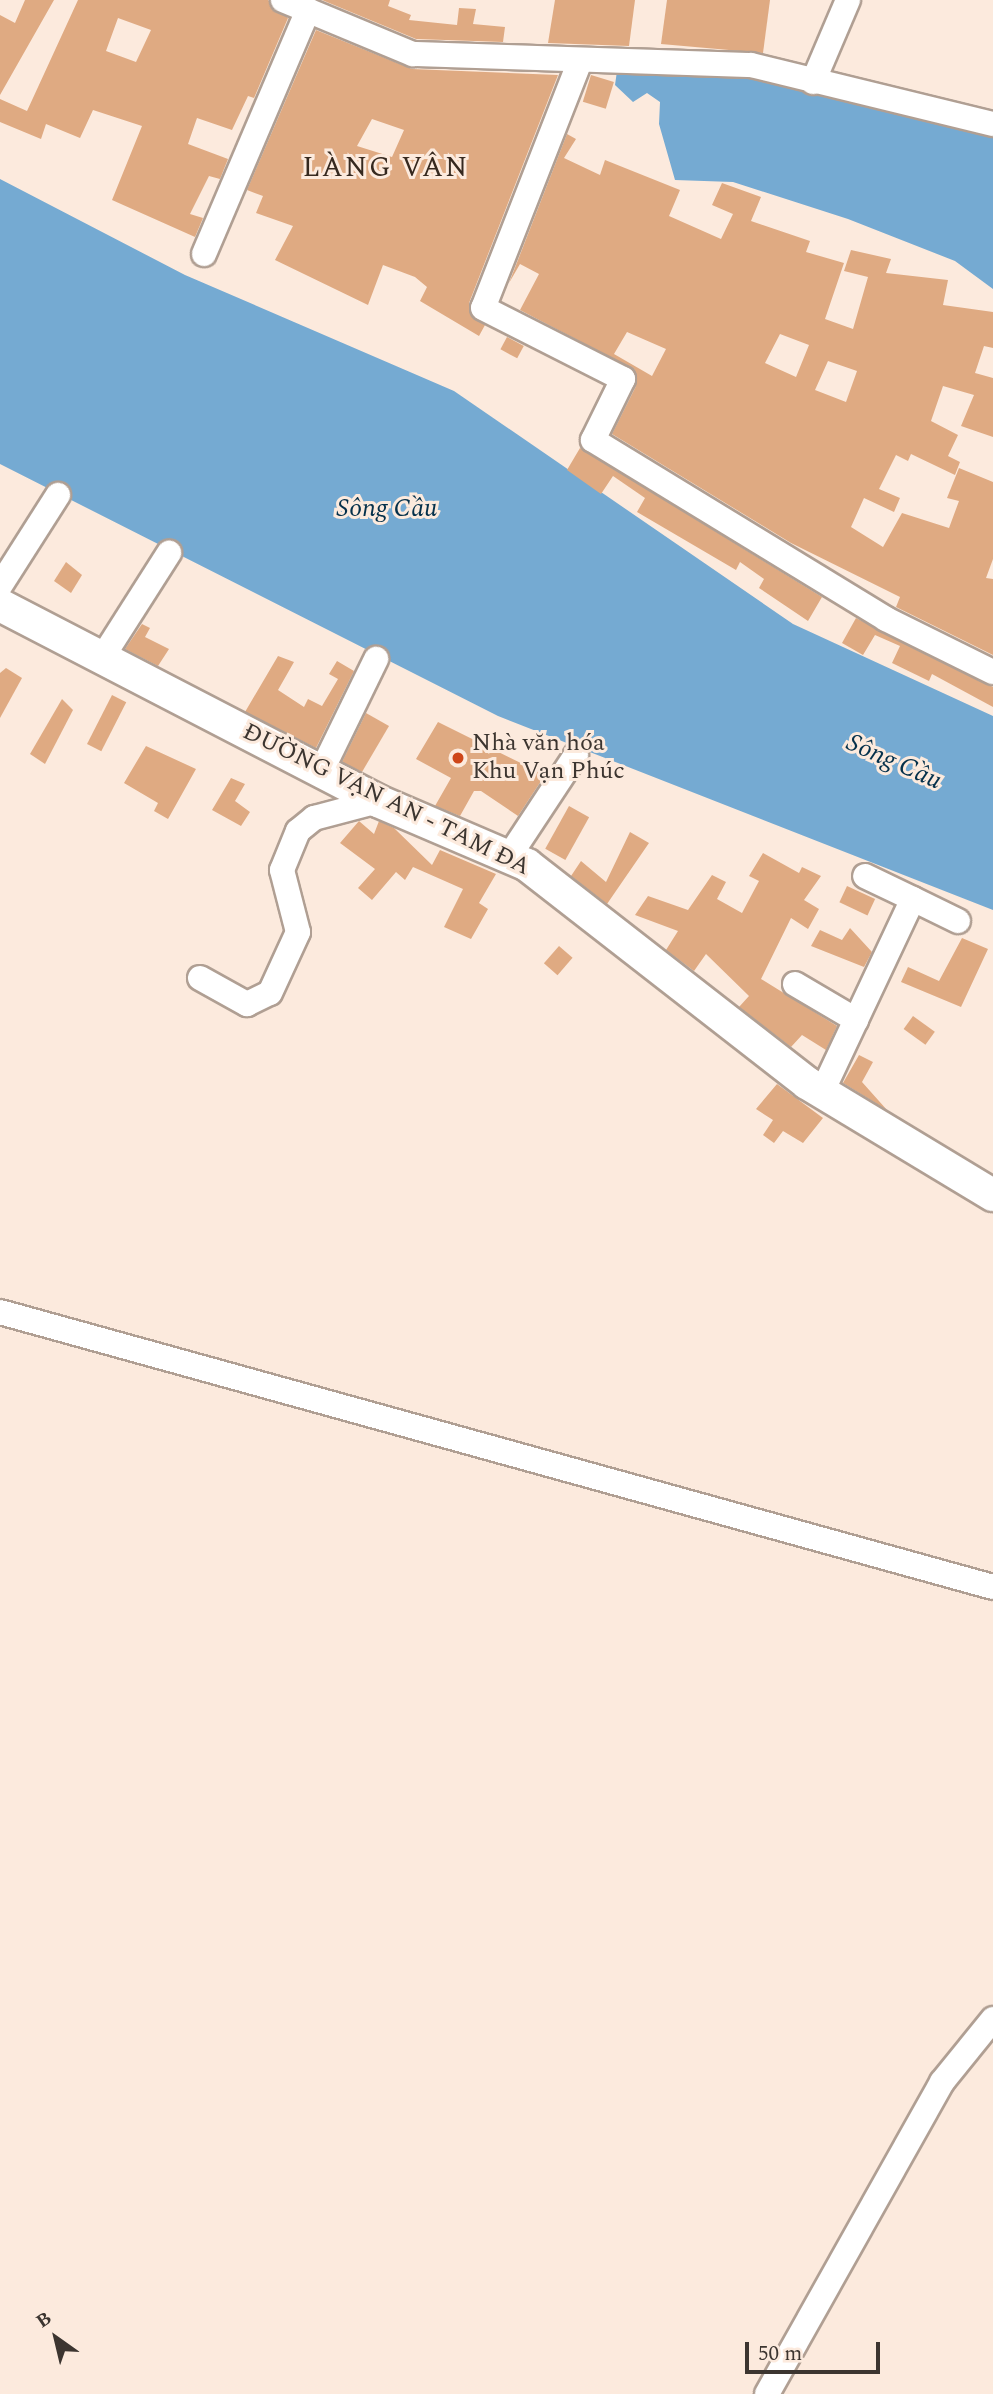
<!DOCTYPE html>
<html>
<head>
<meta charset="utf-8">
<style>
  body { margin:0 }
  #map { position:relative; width:993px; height:2394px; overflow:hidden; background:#fceadd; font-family:Spectral,serif }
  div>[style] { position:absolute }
  .water>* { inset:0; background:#75aad2 }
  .building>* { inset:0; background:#dfaa82; transform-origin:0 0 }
  .roads { filter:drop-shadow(2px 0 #b09f93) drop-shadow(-2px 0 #b09f93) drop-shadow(0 2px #b09f93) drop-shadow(0 -2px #b09f93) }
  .minor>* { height:24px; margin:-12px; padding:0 12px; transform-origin:12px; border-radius:12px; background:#fff }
  .major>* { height:32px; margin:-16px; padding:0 16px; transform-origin:16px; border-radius:16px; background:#fff }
  .dots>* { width:19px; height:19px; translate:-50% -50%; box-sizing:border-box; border:4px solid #fceadd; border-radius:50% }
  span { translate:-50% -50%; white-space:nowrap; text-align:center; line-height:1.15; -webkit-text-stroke:6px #fceadd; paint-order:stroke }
  .poi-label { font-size:24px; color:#3c3530 }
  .left { translate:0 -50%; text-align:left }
  .street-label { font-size:24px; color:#3c3530 }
  .water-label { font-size:26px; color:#04304b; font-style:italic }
  .quarter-label { font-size:28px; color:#36291f; letter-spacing:2px }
  .north { position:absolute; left:21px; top:2303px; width:70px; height:70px; -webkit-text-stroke:5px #fceadd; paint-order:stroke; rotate:326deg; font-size:19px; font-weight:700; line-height:28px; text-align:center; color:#3c3530 }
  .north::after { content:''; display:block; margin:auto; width:24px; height:32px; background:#3c3530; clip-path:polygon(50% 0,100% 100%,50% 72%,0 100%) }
  .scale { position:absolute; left:745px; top:2342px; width:135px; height:32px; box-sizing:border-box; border:4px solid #3c3530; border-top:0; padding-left:9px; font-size:21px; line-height:24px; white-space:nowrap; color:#3c3530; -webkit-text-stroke:5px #fceadd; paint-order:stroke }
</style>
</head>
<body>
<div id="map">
  <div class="water">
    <i style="clip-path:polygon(617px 71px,743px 74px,993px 134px,993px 289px,955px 261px,848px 219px,733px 182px,675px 180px,659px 124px,660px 102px,647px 93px,633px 102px,615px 85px)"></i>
    <i style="clip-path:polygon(0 179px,185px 275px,454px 391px,793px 624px,993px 716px,993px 910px,498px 716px,0 464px)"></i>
  </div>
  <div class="building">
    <i style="clip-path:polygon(25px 0,54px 0,0 95px,0 15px,15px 23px)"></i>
    <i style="clip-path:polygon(evenodd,78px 0,268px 0,288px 18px,254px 98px,248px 96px,232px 130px,197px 118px,188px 144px,228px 159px,220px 179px,209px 176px,190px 214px,203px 218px,195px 237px,112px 200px,142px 126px,93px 110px,80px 138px,46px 124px,41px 139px,0 122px,0 99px,27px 111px,78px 0,118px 18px,151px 30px,136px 62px,106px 51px,118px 18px)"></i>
    <i style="clip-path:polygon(322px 0,390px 0,388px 6px,411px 15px,409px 20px,457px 25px,459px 8px,476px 9px,473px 24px,505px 27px,503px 42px,416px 39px)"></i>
    <i style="clip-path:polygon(555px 0,635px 0,629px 46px,548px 43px)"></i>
    <i style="clip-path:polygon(667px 0,770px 0,763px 53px,661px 44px)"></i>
    <i style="clip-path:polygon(evenodd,316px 30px,412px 69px,558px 75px,469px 303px,471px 316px,485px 325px,479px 336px,420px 301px,427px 287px,415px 277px,383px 265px,368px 305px,275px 260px,293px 226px,256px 213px,263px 196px,247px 190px,316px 30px,372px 119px,404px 130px,392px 157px,357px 146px,372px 119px)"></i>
    <i style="left:591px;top:75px;width:24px;height:28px;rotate:17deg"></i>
    <i style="clip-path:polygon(evenodd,567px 134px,576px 139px,564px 158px,600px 175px,605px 160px,680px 190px,669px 216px,721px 239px,733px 214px,712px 205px,722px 183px,761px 197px,751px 221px,810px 241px,806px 252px,844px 263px,825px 319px,853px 329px,868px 277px,844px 271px,851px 250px,891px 259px,886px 273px,948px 280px,943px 305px,993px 312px,993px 348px,984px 346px,975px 373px,993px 378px,993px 437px,961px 426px,974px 395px,943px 386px,931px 421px,958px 435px,948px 456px,960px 462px,955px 475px,911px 454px,908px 461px,896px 455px,879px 489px,900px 498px,894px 512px,864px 498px,851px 527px,883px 547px,902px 513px,949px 528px,959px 501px,947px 498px,959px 468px,993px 482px,993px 559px,986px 578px,993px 579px,993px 655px,896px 607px,900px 597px,791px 543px,612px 434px,636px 386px,635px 370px,520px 310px,539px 274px,520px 264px,509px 283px,567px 134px,627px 332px,666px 349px,652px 376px,614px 354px,627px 332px,567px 134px,780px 334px,809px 345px,796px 377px,765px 363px,780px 334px,567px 134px,828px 361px,857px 371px,846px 402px,815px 390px,828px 361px)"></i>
    <i style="left:507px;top:337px;width:19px;height:14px;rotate:28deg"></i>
    <i style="clip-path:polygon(580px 448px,822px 597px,808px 621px,759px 588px,764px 579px,740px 562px,736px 570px,637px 512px,645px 498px,613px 476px,601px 494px,567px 470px)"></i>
    <i style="clip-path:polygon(66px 562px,82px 575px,71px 593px,54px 581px)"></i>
    <i style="clip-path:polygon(856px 618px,993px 687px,993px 707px,932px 674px,929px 681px,892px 663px,900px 646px,875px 635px,863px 655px,842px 643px)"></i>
    <i style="clip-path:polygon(142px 624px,150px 628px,145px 637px,169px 649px,158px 666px,125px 649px)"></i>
    <i style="clip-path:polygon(278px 656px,294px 662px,278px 690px,304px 707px,308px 699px,322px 706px,338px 679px,329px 674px,337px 661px,354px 671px,316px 748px,245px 712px)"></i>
    <i style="clip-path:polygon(6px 668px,22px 678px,0 718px,0 673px)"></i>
    <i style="left:112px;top:695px;width:16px;height:55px;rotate:27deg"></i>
    <i style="clip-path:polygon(62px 699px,73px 710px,45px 764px,30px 754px)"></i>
    <i style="clip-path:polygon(366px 713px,389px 726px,362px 772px,342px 762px)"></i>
    <i style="clip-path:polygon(438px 722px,545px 775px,518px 816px,481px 791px,474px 791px,460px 816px,435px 806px,451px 778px,416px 759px)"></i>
    <i style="clip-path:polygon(146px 746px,196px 769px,168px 819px,154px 811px,158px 803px,124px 783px)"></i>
    <i style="clip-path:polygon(231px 778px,245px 784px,235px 801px,250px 812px,241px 826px,212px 810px)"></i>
    <i style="left:569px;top:806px;width:23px;height:49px;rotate:29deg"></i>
    <i style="clip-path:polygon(359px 821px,374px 834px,379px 821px,394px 828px,432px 865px,440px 850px,496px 874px,479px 903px,488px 909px,471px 939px,444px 927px,463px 889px,413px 867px,405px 880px,396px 872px,372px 900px,358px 888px,375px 869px,340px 843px)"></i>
    <i style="clip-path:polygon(630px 832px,649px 843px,607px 904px,571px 876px,581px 861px,606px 882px)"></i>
    <i style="clip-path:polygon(763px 853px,799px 873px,802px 867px,821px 876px,804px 900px,819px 909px,808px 929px,791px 918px,761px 979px,837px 1026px,826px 1050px,802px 1035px,791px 1047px,739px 1007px,749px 996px,706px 954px,694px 971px,666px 950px,678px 931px,635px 915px,648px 896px,688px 910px,712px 875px,726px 882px,717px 899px,742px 913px,759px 881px,749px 876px)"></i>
    <i style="left:847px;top:886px;width:31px;height:18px;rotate:25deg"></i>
    <i style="clip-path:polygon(850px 928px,872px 952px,864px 967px,811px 946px,820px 930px,842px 940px)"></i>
    <i style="clip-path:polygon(962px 938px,988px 949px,961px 1007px,901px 982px,908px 967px,939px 981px)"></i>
    <i style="left:559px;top:946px;width:18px;height:23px;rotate:41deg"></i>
    <i style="left:913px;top:1016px;width:27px;height:16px;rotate:36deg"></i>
    <i style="clip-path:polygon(859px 1055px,873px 1062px,862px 1082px,887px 1110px,843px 1083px)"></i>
    <i style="clip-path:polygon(777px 1084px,823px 1118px,803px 1143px,783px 1131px,774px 1143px,763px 1135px,773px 1120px,756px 1109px)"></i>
  </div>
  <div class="roads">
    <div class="minor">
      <i style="left:283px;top:0;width:141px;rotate:22.6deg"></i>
      <i style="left:413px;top:54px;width:338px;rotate:1.9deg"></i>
      <i style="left:751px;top:65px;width:249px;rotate:13.7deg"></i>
      <i style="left:580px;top:61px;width:265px;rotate:111.4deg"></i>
      <i style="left:483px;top:308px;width:157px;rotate:26.9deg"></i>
      <i style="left:623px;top:379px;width:68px;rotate:116.2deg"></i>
      <i style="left:593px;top:440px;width:343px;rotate:31.4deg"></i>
      <i style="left:886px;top:619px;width:119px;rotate:26.4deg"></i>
      <i style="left:813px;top:82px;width:89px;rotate:-66.9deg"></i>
      <i style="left:204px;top:254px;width:265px;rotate:-66.9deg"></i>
      <i style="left:0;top:586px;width:108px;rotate:-57.5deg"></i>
      <i style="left:102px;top:658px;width:125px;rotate:-57.5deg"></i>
      <i style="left:321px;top:772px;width:126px;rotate:-64deg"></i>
      <i style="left:510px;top:855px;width:120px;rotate:-56.6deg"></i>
      <i style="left:913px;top:899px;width:50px;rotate:26.1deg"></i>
      <i style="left:200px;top:978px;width:54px;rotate:29deg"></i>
      <i style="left:247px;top:1004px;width:25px;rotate:-26deg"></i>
      <i style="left:270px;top:993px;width:67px;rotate:-65.3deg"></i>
      <i style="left:298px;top:932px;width:64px;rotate:-104.5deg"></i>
      <i style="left:282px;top:870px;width:42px;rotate:-67.7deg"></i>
      <i style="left:298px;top:831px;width:21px;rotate:-39deg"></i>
      <i style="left:314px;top:818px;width:66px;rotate:-14.9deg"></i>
      <i style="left:795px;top:984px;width:71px;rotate:30.5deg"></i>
      <i style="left:822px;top:1092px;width:213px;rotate:-64.8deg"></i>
      <i style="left:913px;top:899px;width:53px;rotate:-154.4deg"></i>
      <i style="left:0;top:1312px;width:1030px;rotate:15.48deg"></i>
      <i style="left:767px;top:2394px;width:358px;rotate:-60.7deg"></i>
      <i style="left:942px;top:2082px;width:81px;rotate:-51deg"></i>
    </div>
    <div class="major">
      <i style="left:0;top:605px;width:426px;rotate:27.4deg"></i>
      <i style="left:378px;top:801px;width:162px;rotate:23.2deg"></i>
      <i style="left:527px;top:865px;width:355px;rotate:37.9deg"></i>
      <i style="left:807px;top:1083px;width:217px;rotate:31.1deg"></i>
    </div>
  </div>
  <div class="dots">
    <i style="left:458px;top:758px;background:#ce4619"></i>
  </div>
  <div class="poi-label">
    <span class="left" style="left:472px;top:758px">Nhà văn hóa<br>Khu Vạn Phúc</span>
  </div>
  <div class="street-label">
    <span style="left:386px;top:800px;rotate:26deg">ĐƯỜNG VẠN AN - TAM ĐA</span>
  </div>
  <div class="water-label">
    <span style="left:387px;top:509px">Sông Cầu</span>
    <span style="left:894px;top:762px;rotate:24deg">Sông Cầu</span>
  </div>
  <div class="quarter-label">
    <span style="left:386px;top:168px">LÀNG VÂN</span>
  </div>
  <div class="north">B</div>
  <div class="scale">50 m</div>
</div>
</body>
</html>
